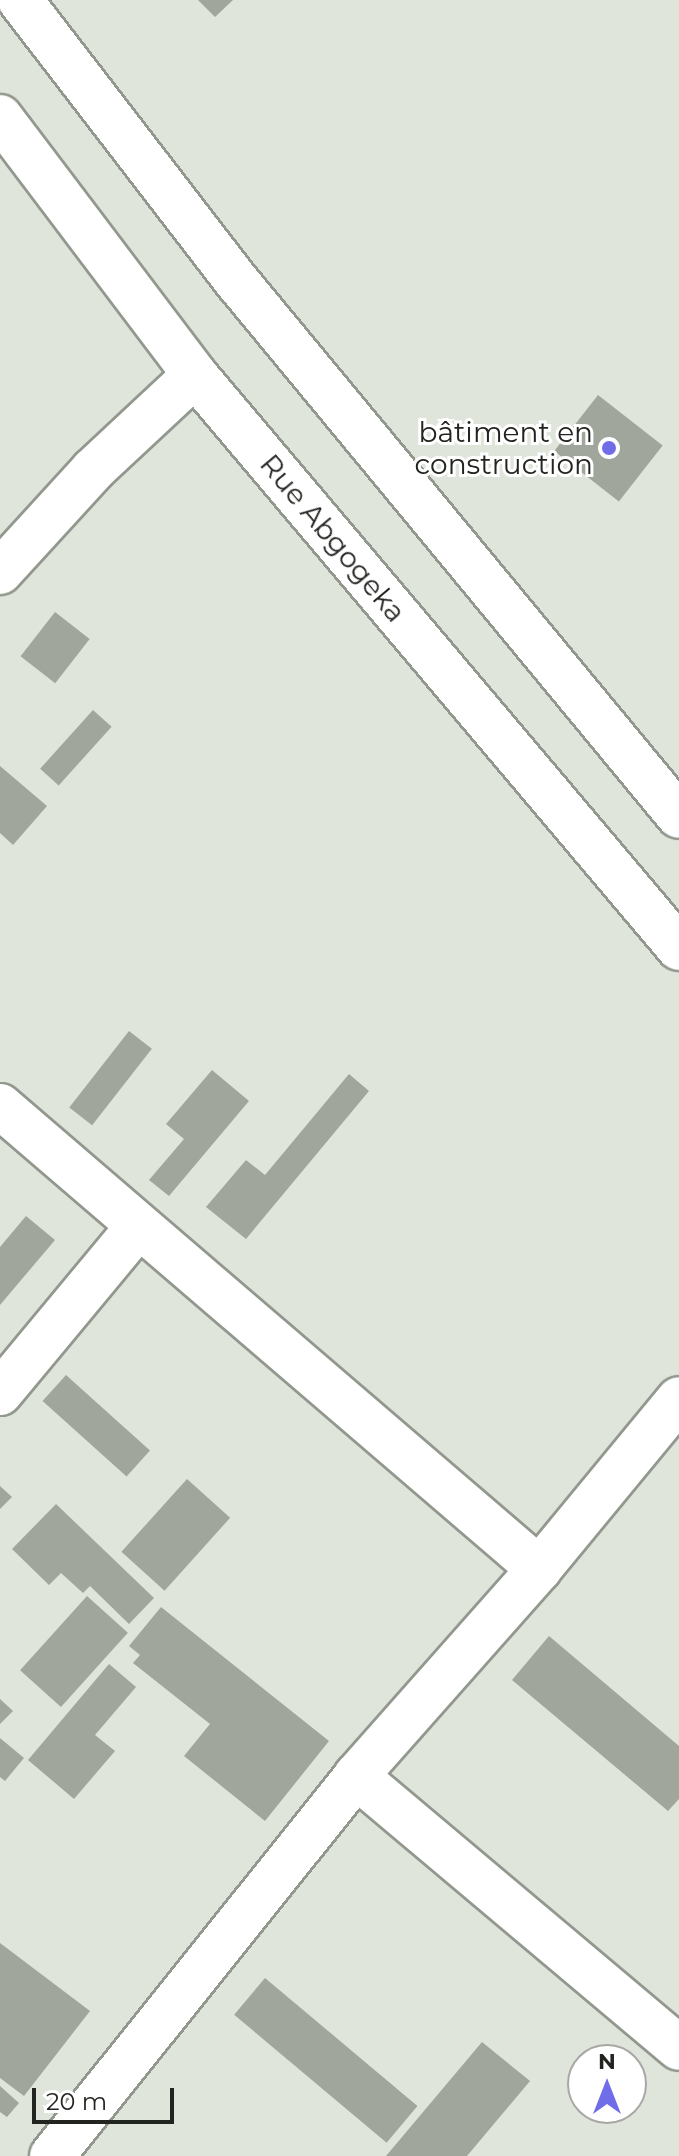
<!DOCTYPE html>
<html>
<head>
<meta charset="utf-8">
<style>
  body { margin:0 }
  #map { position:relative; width:679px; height:2156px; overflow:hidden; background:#dfe5db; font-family:Montserrat,sans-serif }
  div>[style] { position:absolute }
  .building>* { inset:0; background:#a0a69c; transform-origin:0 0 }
  .roads { filter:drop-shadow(2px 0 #92988e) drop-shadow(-2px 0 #92988e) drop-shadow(0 2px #92988e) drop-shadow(0 -2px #92988e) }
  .minor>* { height:44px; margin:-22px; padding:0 22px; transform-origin:22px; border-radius:22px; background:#fff }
  .primary>* { height:44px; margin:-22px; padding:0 22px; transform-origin:22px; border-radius:22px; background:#fff }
  .dots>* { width:22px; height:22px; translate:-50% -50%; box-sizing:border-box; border:4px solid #fff; border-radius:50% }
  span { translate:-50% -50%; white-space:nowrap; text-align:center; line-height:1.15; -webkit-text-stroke:6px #fff; paint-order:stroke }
  .poi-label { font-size:28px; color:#222420 }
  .right { translate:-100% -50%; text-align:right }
  .street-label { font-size:28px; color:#222420 }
  .north { position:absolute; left:567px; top:2044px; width:80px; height:80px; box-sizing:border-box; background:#fff; border:2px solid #a7a7a6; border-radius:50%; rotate:0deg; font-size:22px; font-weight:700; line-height:32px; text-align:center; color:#222420 }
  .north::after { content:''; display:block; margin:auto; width:28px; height:36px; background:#6f6de7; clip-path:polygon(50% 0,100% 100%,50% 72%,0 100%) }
  .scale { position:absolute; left:32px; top:2088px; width:142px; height:36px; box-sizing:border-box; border:4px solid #222420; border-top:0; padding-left:10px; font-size:24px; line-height:28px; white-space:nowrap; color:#222420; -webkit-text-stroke:6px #fff; paint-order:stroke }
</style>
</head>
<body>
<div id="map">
  <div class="building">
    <i style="clip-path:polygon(198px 0,233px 0,215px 17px)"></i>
    <i style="left:598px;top:395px;width:82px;height:71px;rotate:38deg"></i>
    <i style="left:55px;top:612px;width:44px;height:56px;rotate:38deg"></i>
    <i style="left:93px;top:710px;width:25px;height:79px;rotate:42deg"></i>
    <i style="clip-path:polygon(0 766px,47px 806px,13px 845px,0 833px)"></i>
    <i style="left:129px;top:1031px;width:29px;height:97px;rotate:38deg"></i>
    <i style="clip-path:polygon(212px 1070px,249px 1101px,169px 1196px,149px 1180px,184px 1139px,166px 1124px)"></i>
    <i style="clip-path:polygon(349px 1074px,369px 1091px,246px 1239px,206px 1207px,246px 1160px,265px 1175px)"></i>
    <i style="clip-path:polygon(26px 1216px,55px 1240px,0 1305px,0 1247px)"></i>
    <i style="left:66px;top:1375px;width:113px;height:35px;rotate:42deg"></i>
    <i style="left:187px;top:1479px;width:58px;height:98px;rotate:42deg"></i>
    <i style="clip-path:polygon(0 1486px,12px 1497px,0 1509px)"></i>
    <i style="clip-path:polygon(56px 1504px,154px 1598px,129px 1624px,90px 1586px,83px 1593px,61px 1573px,49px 1585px,12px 1549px)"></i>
    <i style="left:87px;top:1596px;width:55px;height:100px;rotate:42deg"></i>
    <i style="clip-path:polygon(161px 1607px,329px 1741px,265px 1821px,184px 1756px,210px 1724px,133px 1663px,140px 1655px,129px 1646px)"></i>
    <i style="clip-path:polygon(549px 1636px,679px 1746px,679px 1799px,668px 1811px,512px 1680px)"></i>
    <i style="clip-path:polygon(109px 1664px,136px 1687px,95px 1735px,115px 1751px,74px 1799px,28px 1760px)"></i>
    <i style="clip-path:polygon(0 1699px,13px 1711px,0 1724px)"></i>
    <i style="clip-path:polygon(0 1738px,24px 1758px,5px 1781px,0 1777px)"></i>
    <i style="clip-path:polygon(0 1943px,90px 2011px,24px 2096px,0 2078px)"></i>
    <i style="left:265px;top:1978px;width:199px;height:48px;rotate:40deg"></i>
    <i style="clip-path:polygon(482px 2042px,530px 2081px,467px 2156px,386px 2156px)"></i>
    <i style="clip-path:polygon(0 2086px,19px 2103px,7px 2117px,0 2112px)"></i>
  </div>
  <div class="roads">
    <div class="minor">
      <i style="left:0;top:572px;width:138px;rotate:-47.6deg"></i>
      <i style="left:93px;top:470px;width:139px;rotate:-43deg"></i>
      <i style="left:0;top:1106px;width:711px;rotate:40.66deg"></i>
      <i style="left:0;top:1393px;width:216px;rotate:-50.3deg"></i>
      <i style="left:356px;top:1776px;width:422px;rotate:40.1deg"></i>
      <i style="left:52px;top:2156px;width:487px;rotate:-51.3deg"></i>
      <i style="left:356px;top:1776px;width:276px;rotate:-48.5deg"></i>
      <i style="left:539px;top:1569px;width:220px;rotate:-50.5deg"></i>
    </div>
    <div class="primary">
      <i style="left:20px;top:0;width:359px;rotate:52.4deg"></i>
      <i style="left:239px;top:284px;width:690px;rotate:50.41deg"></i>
      <i style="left:0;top:117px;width:323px;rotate:52.9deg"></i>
      <i style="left:195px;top:375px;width:750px;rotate:49.81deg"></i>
    </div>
  </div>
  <div class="dots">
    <i style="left:609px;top:448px;background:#6f6de7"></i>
  </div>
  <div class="poi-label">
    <span class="right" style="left:593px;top:448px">bâtiment en<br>construction</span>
  </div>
  <div class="street-label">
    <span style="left:333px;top:538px;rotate:50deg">Rue Abgogeka</span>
  </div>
  <div class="north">N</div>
  <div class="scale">20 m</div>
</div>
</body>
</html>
